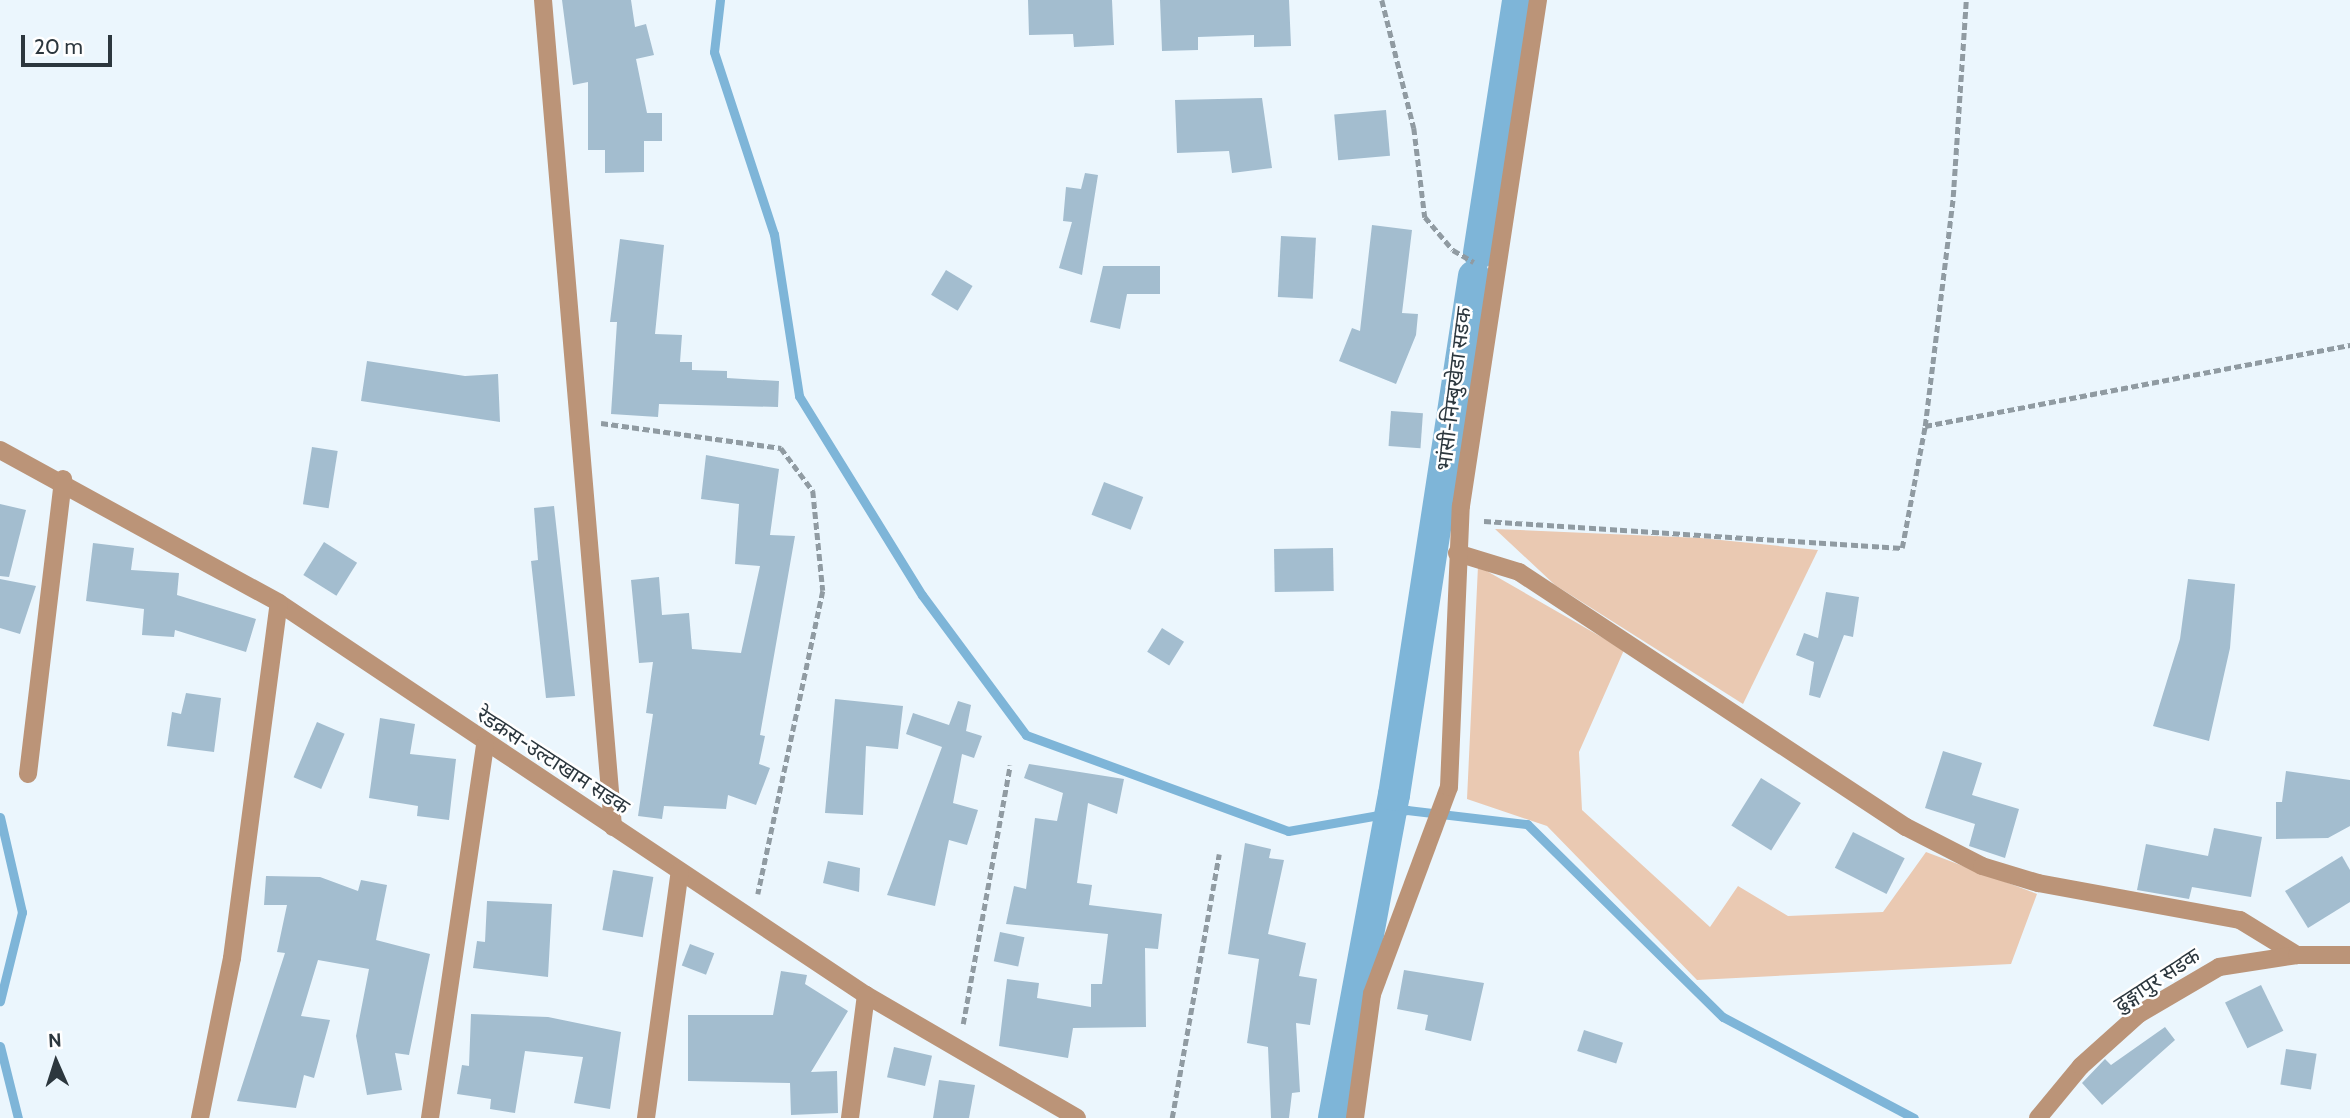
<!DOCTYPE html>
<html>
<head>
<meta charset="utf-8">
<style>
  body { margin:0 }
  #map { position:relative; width:2350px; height:1118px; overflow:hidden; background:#ebf6fd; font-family:Cabin,"Noto Sans Devanagari",sans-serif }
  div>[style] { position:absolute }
  .green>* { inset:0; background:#eac9b2 }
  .stream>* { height:9px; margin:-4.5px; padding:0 4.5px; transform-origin:4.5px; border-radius:4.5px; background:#7eb5d8 }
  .canal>* { height:32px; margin:-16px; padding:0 16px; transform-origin:16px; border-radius:16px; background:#7eb5d8 }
  .building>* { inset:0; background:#a3bdcf; transform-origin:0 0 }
  .path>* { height:4.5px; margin-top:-2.25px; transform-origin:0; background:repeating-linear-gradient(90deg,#909ba2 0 7px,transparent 0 10.5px) }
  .street>* { height:18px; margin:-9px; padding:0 9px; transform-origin:9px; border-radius:9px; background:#bb9478 }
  span { translate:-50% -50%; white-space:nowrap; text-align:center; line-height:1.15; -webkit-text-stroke:5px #fff; paint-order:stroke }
  .street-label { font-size:21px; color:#2c373e }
  .north { position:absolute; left:21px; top:1027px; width:70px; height:70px; -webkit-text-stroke:5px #fff; paint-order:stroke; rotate:357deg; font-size:19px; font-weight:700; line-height:28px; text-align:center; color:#2c373e }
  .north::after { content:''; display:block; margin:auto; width:24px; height:32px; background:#2c373e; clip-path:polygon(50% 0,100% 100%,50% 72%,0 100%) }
  .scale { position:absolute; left:21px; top:35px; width:91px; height:32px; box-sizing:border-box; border:4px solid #2c373e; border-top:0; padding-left:9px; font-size:21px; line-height:24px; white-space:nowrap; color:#2c373e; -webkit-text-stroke:5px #fff; paint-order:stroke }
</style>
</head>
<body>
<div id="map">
  <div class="green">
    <i style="clip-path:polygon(1495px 529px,1701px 538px,1818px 550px,1743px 704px,1555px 585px)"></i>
    <i style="clip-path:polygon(1478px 566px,1624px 650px,1579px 752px,1582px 810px,1710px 927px,1738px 886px,1788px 916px,1883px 912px,1926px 852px,2037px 894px,2011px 964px,1697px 980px,1547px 826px,1467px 799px)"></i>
  </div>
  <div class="stream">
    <i style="left:720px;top:0;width:52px;rotate:96.6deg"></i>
    <i style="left:714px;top:52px;width:192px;rotate:71.8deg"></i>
    <i style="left:774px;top:234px;width:164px;rotate:81.2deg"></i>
    <i style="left:799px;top:396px;width:234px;rotate:58.3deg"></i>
    <i style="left:922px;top:595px;width:174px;rotate:53.4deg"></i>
    <i style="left:1026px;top:735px;width:279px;rotate:20.1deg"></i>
    <i style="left:1288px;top:831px;width:121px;rotate:-10deg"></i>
    <i style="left:1407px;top:810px;width:121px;rotate:6.7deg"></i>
    <i style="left:1527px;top:824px;width:275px;rotate:44.6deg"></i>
    <i style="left:1723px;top:1017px;width:216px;rotate:27.9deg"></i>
    <i style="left:0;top:817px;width:98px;rotate:77deg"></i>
    <i style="left:22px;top:912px;width:92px;rotate:103.9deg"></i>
    <i style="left:0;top:1046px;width:74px;rotate:76deg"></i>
  </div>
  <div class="canal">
    <i style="left:1479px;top:253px;width:256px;rotate:-81.2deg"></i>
    <i style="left:1334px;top:1118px;width:329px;rotate:-79.5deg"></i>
    <i style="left:1394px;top:795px;width:525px;rotate:-81.24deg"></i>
  </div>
  <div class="building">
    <i style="clip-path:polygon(562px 0,631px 0,635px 27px,646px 24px,654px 55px,636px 59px,647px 113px,662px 113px,662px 141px,644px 141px,644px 172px,605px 173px,605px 150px,588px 150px,588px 82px,573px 85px)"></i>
    <i style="clip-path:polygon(1028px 0,1112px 0,1114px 45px,1074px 47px,1073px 34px,1029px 35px)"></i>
    <i style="clip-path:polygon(1160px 0,1289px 0,1291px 46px,1254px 47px,1254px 35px,1198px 37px,1198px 50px,1162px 51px)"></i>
    <i style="clip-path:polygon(1262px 98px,1272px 168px,1232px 173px,1229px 151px,1177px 153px,1175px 100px)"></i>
    <i style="left:1386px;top:110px;width:46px;height:52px;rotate:85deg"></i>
    <i style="clip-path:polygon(1085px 173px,1098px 175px,1082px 275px,1059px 268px,1072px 222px,1063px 221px,1066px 187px,1081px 189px)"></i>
    <i style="clip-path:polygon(1372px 225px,1412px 230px,1402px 313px,1418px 314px,1416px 335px,1396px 384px,1339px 361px,1352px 328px,1360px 331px)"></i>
    <i style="left:1281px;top:236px;width:35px;height:61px;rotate:3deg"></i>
    <i style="clip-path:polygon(620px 239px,664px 245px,655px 334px,682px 335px,680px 362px,692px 362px,692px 370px,727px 371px,727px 378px,779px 381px,778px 407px,659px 404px,658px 417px,611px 414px,617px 322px,610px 322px)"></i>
    <i style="clip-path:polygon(1103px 266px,1160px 266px,1160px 294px,1127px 294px,1120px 329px,1090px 322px)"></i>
    <i style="left:946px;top:270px;width:31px;height:29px;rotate:31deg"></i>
    <i style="clip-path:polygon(367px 361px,465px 376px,498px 374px,500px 422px,361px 401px)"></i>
    <i style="left:1391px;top:411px;width:32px;height:35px;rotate:4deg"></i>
    <i style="left:312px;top:447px;width:26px;height:58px;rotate:9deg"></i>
    <i style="clip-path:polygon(706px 455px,779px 469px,770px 535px,795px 536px,760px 735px,765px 736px,759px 764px,770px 768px,756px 805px,728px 795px,726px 809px,664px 806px,662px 819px,638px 816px,653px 714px,646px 713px,653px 662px,639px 663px,631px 580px,659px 577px,662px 615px,689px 613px,692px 649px,741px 653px,760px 566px,735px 564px,739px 504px,701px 499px)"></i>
    <i style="left:1104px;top:482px;width:42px;height:35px;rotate:21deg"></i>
    <i style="clip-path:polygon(0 504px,26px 510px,9px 577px,0 576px)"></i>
    <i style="clip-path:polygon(554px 506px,575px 696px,546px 698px,531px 561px,538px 560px,534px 508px)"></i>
    <i style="left:324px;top:542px;width:39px;height:39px;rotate:32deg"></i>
    <i style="clip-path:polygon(93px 543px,134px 548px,131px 570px,179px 573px,177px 595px,256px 619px,246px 652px,175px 630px,174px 637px,142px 635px,144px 609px,86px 601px)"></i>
    <i style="left:1333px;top:548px;width:43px;height:59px;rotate:89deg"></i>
    <i style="clip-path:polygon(0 579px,36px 586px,20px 634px,0 628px)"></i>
    <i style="clip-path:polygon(2188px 579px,2235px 584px,2230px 648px,2209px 741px,2153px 726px,2180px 639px)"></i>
    <i style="clip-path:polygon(1826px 592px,1859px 597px,1853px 637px,1844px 635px,1820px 698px,1809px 695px,1814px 662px,1796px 655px,1804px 633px,1818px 638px)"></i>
    <i style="left:1162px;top:628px;width:26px;height:28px;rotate:32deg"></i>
    <i style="clip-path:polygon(186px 693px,221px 698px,214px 752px,167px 746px,172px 712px,181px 714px)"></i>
    <i style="clip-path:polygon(835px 699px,903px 706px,898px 749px,866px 746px,863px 815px,825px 813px)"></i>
    <i style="clip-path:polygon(958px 701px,971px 705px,966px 731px,982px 736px,974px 758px,962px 754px,953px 803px,978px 810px,967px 845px,949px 840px,935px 906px,887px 895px,942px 747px,906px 734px,913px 713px,949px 725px)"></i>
    <i style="clip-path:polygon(380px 718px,415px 724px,410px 754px,456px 759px,449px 820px,417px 816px,418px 806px,369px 798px)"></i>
    <i style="left:317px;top:722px;width:30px;height:60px;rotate:23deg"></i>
    <i style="clip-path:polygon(1943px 751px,1982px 763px,1972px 795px,2019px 809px,2005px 858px,1969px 846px,1975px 824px,1925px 808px)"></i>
    <i style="clip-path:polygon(1029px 764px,1124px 779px,1117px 814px,1088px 803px,1077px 883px,1092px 885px,1089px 905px,1162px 914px,1158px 949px,1145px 948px,1146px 1027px,1073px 1028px,1068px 1058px,999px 1046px,1007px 979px,1039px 983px,1037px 998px,1091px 1007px,1091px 984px,1102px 984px,1108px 934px,1006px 924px,1014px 886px,1026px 889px,1035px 818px,1057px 821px,1063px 793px,1024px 778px)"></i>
    <i style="clip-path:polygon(2286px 771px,2350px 780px,2350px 826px,2328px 838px,2276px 839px,2276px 802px,2282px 802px)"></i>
    <i style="left:1761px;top:778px;width:47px;height:56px;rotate:32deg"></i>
    <i style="clip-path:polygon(2214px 828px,2262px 837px,2251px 897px,2192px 887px,2189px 899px,2137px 890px,2146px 844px,2208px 856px)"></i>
    <i style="left:1853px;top:832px;width:58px;height:40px;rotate:27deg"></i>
    <i style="clip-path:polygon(1245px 843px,1271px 849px,1269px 858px,1284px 860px,1268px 934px,1306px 943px,1299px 976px,1317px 979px,1310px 1025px,1296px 1023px,1300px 1092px,1292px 1093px,1289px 1118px,1271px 1118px,1268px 1047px,1247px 1043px,1259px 959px,1228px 954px)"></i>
    <i style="clip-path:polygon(2342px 856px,2350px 870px,2350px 902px,2308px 928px,2285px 891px)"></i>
    <i style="clip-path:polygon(828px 861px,860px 868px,859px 892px,823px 883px)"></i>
    <i style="left:613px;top:870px;width:41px;height:61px;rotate:10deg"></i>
    <i style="clip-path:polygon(266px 876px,320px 877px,358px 891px,361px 880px,387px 885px,376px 940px,430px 954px,409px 1055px,395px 1053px,402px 1090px,367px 1095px,356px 1036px,369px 969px,318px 960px,301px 1016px,330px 1020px,314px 1078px,304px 1075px,296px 1108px,237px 1101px,285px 953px,277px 952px,287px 905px,264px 905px)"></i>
    <i style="clip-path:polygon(487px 901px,552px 904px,548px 977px,473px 968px,477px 941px,485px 942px)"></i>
    <i style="left:1000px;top:932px;width:25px;height:30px;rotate:12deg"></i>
    <i style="left:690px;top:944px;width:26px;height:23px;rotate:21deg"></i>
    <i style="clip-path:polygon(1404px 970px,1484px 983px,1471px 1041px,1425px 1030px,1428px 1015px,1397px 1009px)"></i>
    <i style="clip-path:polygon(781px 971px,807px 975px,805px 984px,848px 1011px,811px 1072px,837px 1071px,838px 1113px,791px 1115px,790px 1083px,688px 1081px,688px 1015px,773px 1015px)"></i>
    <i style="left:2261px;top:985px;width:51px;height:40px;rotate:64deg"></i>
    <i style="clip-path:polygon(471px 1014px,548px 1017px,621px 1032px,610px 1109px,574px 1103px,583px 1057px,525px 1051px,515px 1113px,490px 1109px,491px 1099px,457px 1094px,462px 1065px,469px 1066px)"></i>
    <i style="clip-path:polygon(2165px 1027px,2175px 1040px,2102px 1105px,2082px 1083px,2105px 1059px,2111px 1065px)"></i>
    <i style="left:1584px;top:1030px;width:41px;height:22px;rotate:18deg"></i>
    <i style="left:894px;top:1047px;width:39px;height:31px;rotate:13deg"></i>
    <i style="left:2286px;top:1049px;width:31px;height:36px;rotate:9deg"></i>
    <i style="clip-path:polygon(939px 1080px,975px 1085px,969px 1118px,933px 1118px)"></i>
  </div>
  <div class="path">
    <i style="left:1382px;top:0;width:132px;rotate:76deg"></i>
    <i style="left:1414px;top:128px;width:90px;rotate:83deg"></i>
    <i style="left:1425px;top:217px;width:43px;rotate:49.7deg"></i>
    <i style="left:1453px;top:250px;width:24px;rotate:30deg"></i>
    <i style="left:601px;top:423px;width:182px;rotate:7.9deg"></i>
    <i style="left:781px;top:448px;width:54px;rotate:53.3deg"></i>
    <i style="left:813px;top:491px;width:100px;rotate:84.3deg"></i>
    <i style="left:823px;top:591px;width:310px;rotate:102.1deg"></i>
    <i style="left:1925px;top:426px;width:231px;rotate:-83deg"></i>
    <i style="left:1953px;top:197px;width:197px;rotate:-86.2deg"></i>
    <i style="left:1484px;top:521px;width:419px;rotate:3.7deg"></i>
    <i style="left:1902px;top:548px;width:124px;rotate:-79.3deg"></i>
    <i style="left:1925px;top:426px;width:433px;rotate:-10.8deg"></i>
    <i style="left:963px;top:1024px;width:263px;rotate:-79.7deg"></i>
    <i style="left:1172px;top:1118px;width:268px;rotate:-79.9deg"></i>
  </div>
  <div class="street">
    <i style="left:543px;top:0;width:830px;rotate:85.16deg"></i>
    <i style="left:0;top:450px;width:318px;rotate:28.7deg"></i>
    <i style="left:279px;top:603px;width:706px;rotate:33.74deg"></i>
    <i style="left:866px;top:995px;width:244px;rotate:30.2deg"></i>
    <i style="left:1457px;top:553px;width:65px;rotate:17deg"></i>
    <i style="left:1519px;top:572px;width:463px;rotate:33.4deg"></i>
    <i style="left:1906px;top:827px;width:85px;rotate:27.2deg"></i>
    <i style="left:1982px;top:866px;width:59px;rotate:16.9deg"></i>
    <i style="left:2038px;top:883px;width:205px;rotate:10.4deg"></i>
    <i style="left:2240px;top:920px;width:67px;rotate:31.6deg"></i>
    <i style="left:28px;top:774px;width:297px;rotate:-83.2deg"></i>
    <i style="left:200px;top:1118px;width:163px;rotate:-78.7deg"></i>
    <i style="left:232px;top:958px;width:358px;rotate:-82.5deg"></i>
    <i style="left:430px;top:1118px;width:377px;rotate:-81.6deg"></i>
    <i style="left:646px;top:1118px;width:249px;rotate:-82.2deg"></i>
    <i style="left:850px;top:1118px;width:124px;rotate:-82.6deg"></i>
    <i style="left:1355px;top:1118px;width:125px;rotate:-82.2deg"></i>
    <i style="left:1372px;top:994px;width:221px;rotate:-69.6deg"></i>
    <i style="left:1449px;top:787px;width:281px;rotate:-87.6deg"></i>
    <i style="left:1461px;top:506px;width:512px;rotate:-81.35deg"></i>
    <i style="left:2038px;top:1118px;width:67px;rotate:-50.4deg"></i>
    <i style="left:2081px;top:1066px;width:78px;rotate:-41.9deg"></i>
    <i style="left:2139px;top:1014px;width:93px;rotate:-30.4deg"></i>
    <i style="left:2219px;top:967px;width:79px;rotate:-8.7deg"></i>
    <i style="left:2297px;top:955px;width:53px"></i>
  </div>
  <div class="street-label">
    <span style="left:1454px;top:389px;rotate:-83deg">भांसी-निम्बुखेडा सडक</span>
    <span style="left:553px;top:761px;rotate:33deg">रेडक्रस-उल्टाखाम सडक</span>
    <span style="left:2157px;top:980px;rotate:-33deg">ढुङ्गापुर सडक</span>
  </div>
  <div class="north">N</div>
  <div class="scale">20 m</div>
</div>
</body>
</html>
